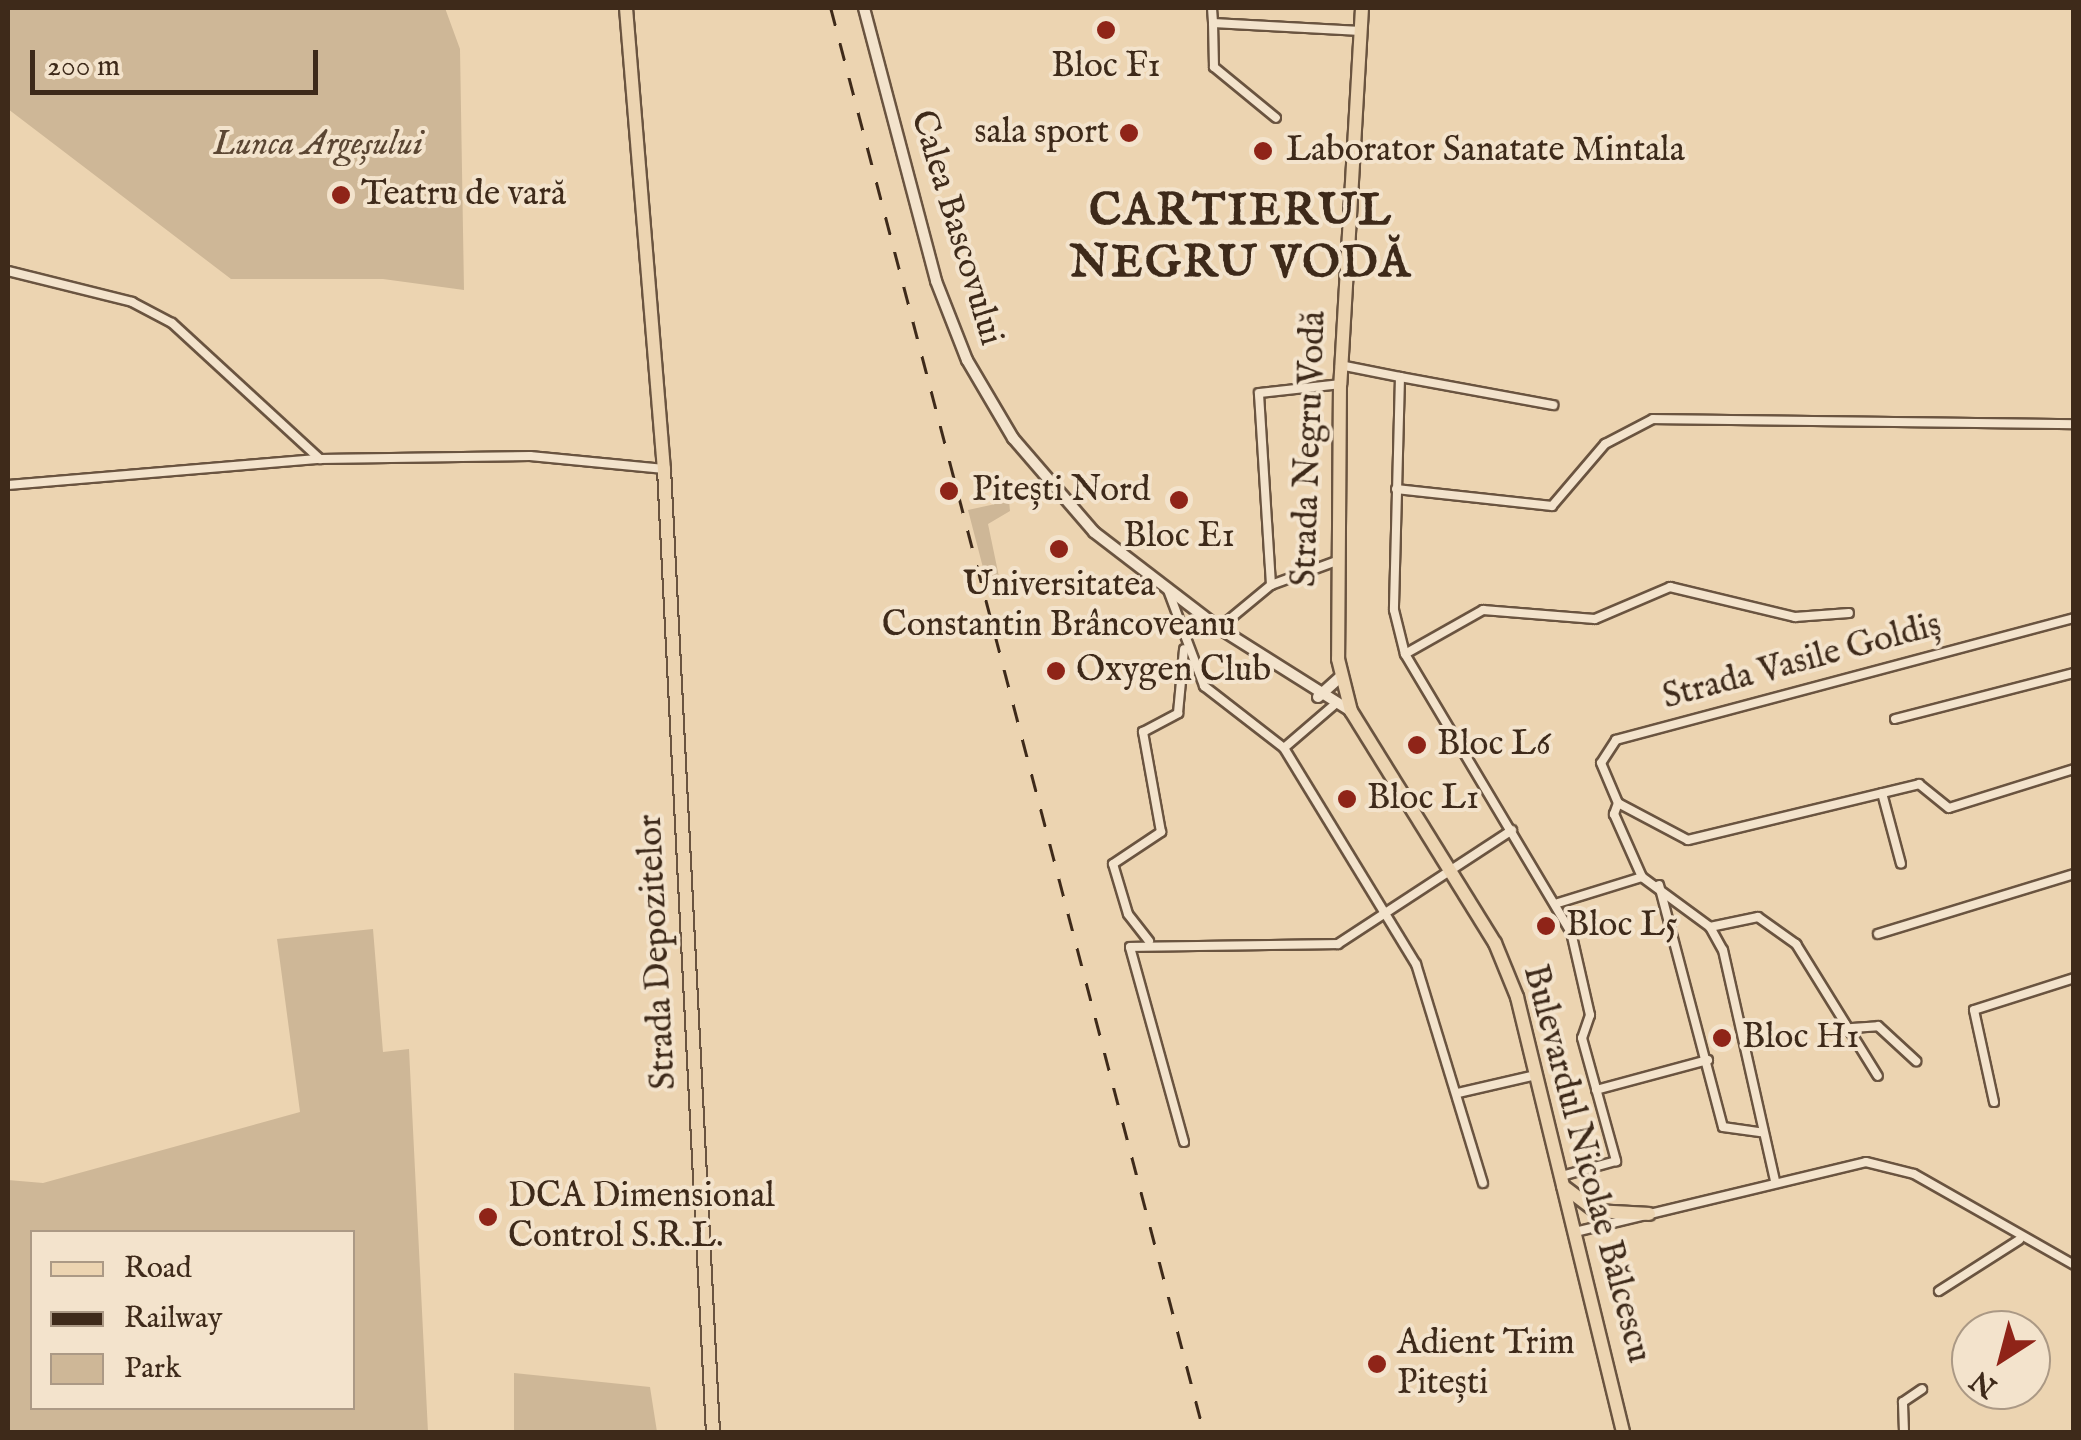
<!DOCTYPE html>
<html>
<head>
<meta charset="utf-8">
<style>
  body { margin:0 }
  #map { position:relative; width:2081px; height:1440px; overflow:hidden; background:#ecd4b1; font-family:"IM FELL English",serif }
  div>[style] { position:absolute }
  .green>* { inset:0; background:#ceb797 }
  .roads { filter:drop-shadow(2px 0 #6a5440) drop-shadow(-2px 0 #6a5440) drop-shadow(0 2px #6a5440) drop-shadow(0 -2px #6a5440) }
  .minor>* { height:8px; margin:-4px; padding:0 4px; transform-origin:4px; border-radius:4px; background:#f3e3cc }
  .tertiary>* { height:10px; margin:-5px; padding:0 5px; transform-origin:5px; border-radius:5px; background:#f3e3cc }
  .primary>* { height:12px; margin:-6px; padding:0 6px; transform-origin:6px; border-radius:6px; background:#ecd4b1 }
  .rail>* { height:2.5px; margin-top:-1.25px; transform-origin:0; background:repeating-linear-gradient(90deg,#3e2a1a 0 18px,transparent 0 36px) }
  .dots>* { width:28px; height:28px; translate:-50% -50%; box-sizing:border-box; border:5px solid #f3e3cc; border-radius:50% }
  span { translate:-50% -50%; white-space:nowrap; text-align:center; line-height:1.15; -webkit-text-stroke:8px #f3e3cc; paint-order:stroke }
  .poi-label { font-size:35px; color:#3e2a1a }
  .right { translate:-100% -50%; text-align:right }
  .left { translate:0 -50%; text-align:left }
  .park-label { font-size:35px; color:#5b4633; font-style:italic }
  .street-label { font-size:35px; color:#3e2a1a }
  .district-label { font-size:45px; color:#3e2a1a; font-weight:700; letter-spacing:2.5px }
  .frame { position:absolute; inset:0; border:10px solid #3e2a1a; pointer-events:none }
  .legend { position:absolute; left:30px; top:1230px; width:325px; height:180px; box-sizing:border-box; background:#f3e3cc; border:2px solid #ab9985; margin:0; padding:12px 18px; list-style:none; font-size:30px; color:#3e2a1a }
  .legend li { display:flex; align-items:center; gap:20px; height:50px }
  .legend b { width:50px; border:2px solid #ab9985 }
  .north { position:absolute; left:1951px; top:1310px; width:100px; height:100px; box-sizing:border-box; background:#f3e3cc; border:2px solid #ab9985; border-radius:50%; rotate:216deg; font-size:28px; font-weight:700; line-height:40px; text-align:center; color:#3e2a1a }
  .north::after { content:''; display:block; margin:auto; width:35px; height:45px; background:#8f2418; clip-path:polygon(50% 0,100% 100%,50% 72%,0 100%) }
  .scale { position:absolute; left:30px; top:50px; width:288px; height:45px; box-sizing:border-box; border:5px solid #3e2a1a; border-top:0; padding-left:12px; font-size:30px; line-height:35px; white-space:nowrap; color:#3e2a1a; -webkit-text-stroke:8px #f3e3cc; paint-order:stroke }
</style>
</head>
<body>
<div id="map">
  <div class="green">
    <i style="clip-path:polygon(8px 8px,445px 8px,460px 49px,464px 290px,383px 279px,231px 279px,8px 109px)"></i>
    <i style="clip-path:polygon(1009px 501px,1010px 511px,988px 524px,1003px 596px,987px 583px,968px 510px)"></i>
    <i style="clip-path:polygon(evenodd,373px 929px,383px 1052px,409px 1049px,428px 1432px,8px 1432px,8px 1180px,43px 1183px,300px 1112px,277px 939px,373px 929px,352px 1232px,352px 1408px,32px 1408px,32px 1232px,352px 1232px)"></i>
    <i style="clip-path:polygon(514px 1373px,650px 1387px,657px 1432px,514px 1432px)"></i>
  </div>
  <div class="roads">
    <div class="minor">
      <i style="left:1212px;top:8px;width:15px;rotate:86deg"></i>
      <i style="left:1213px;top:23px;width:148px;rotate:3.1deg"></i>
      <i style="left:1213px;top:23px;width:44px;rotate:88.7deg"></i>
      <i style="left:1214px;top:67px;width:80px;rotate:39.4deg"></i>
      <i style="left:8px;top:271px;width:128px;rotate:14deg"></i>
      <i style="left:132px;top:302px;width:45px;rotate:27.7deg"></i>
      <i style="left:172px;top:323px;width:201px;rotate:42.6deg"></i>
      <i style="left:1340px;top:365px;width:61px;rotate:11.3deg"></i>
      <i style="left:1400px;top:377px;width:233px;rotate:91.5deg"></i>
      <i style="left:1394px;top:610px;width:45px;rotate:76deg"></i>
      <i style="left:1405px;top:654px;width:324px;rotate:59.2deg"></i>
      <i style="left:1571px;top:932px;width:85px;rotate:77.1deg"></i>
      <i style="left:1590px;top:1015px;width:24px;rotate:109deg"></i>
      <i style="left:1582px;top:1038px;width:128px;rotate:74.5deg"></i>
      <i style="left:1616px;top:1161px;width:57px;rotate:164.7deg"></i>
      <i style="left:1400px;top:377px;width:156px;rotate:10.4deg"></i>
      <i style="left:8px;top:485px;width:313px;rotate:-4.8deg"></i>
      <i style="left:320px;top:459px;width:210px;rotate:-0.8deg"></i>
      <i style="left:530px;top:456px;width:135px;rotate:5.5deg"></i>
      <i style="left:1396px;top:489px;width:157px;rotate:6.2deg"></i>
      <i style="left:1552px;top:506px;width:82px;rotate:-49.5deg"></i>
      <i style="left:1605px;top:444px;width:54px;rotate:-27.5deg"></i>
      <i style="left:1653px;top:419px;width:421px;rotate:0.7deg"></i>
      <i style="left:1271px;top:585px;width:192px;rotate:-93.6deg"></i>
      <i style="left:1259px;top:393px;width:81px;rotate:-6.3deg"></i>
      <i style="left:1168px;top:590px;width:103px;rotate:69.4deg"></i>
      <i style="left:1204px;top:686px;width:101px;rotate:37.8deg"></i>
      <i style="left:1284px;top:748px;width:253px;rotate:58.6deg"></i>
      <i style="left:1416px;top:964px;width:229px;rotate:73deg"></i>
      <i style="left:2074px;top:618px;width:474px;rotate:165.1deg"></i>
      <i style="left:1616px;top:740px;width:27px;rotate:123deg"></i>
      <i style="left:1601px;top:763px;width:43px;rotate:67deg"></i>
      <i style="left:1618px;top:803px;width:79px;rotate:27.9deg"></i>
      <i style="left:1688px;top:840px;width:238px;rotate:-13.6deg"></i>
      <i style="left:1919px;top:784px;width:38px;rotate:39deg"></i>
      <i style="left:1949px;top:808px;width:131px;rotate:-17.3deg"></i>
      <i style="left:1219px;top:628px;width:67px;rotate:-39.6deg"></i>
      <i style="left:1271px;top:585px;width:67px;rotate:-20.1deg"></i>
      <i style="left:1405px;top:654px;width:90px;rotate:-29.4deg"></i>
      <i style="left:1483px;top:610px;width:112px;rotate:4.6deg"></i>
      <i style="left:1595px;top:619px;width:82px;rotate:-23.1deg"></i>
      <i style="left:1670px;top:587px;width:129px;rotate:13.5deg"></i>
      <i style="left:1795px;top:617px;width:54px;rotate:-4.2deg"></i>
      <i style="left:1895px;top:719px;width:185px;rotate:-14.4deg"></i>
      <i style="left:1284px;top:748px;width:66px;rotate:-40.7deg"></i>
      <i style="left:1882px;top:793px;width:73px;rotate:75deg"></i>
      <i style="left:1618px;top:803px;width:12px;rotate:110deg"></i>
      <i style="left:1614px;top:814px;width:69px;rotate:66deg"></i>
      <i style="left:1659px;top:885px;width:250px;rotate:75.2deg"></i>
      <i style="left:1723px;top:1127px;width:37px;rotate:8deg"></i>
      <i style="left:1558px;top:903px;width:88px;rotate:-17.2deg"></i>
      <i style="left:1642px;top:877px;width:84px;rotate:36.3deg"></i>
      <i style="left:1710px;top:927px;width:26px;rotate:61deg"></i>
      <i style="left:1723px;top:950px;width:237px;rotate:77.3deg"></i>
      <i style="left:1710px;top:927px;width:49px;rotate:-11.8deg"></i>
      <i style="left:1758px;top:917px;width:47px;rotate:35.4deg"></i>
      <i style="left:1796px;top:944px;width:155px;rotate:58.2deg"></i>
      <i style="left:1878px;top:934px;width:205px;rotate:-17deg"></i>
      <i style="left:1149px;top:941px;width:34px;rotate:-128deg"></i>
      <i style="left:1128px;top:914px;width:52px;rotate:-106.7deg"></i>
      <i style="left:1113px;top:864px;width:58px;rotate:-33.7deg"></i>
      <i style="left:1161px;top:832px;width:102px;rotate:-100.2deg"></i>
      <i style="left:1143px;top:732px;width:40px;rotate:-28deg"></i>
      <i style="left:1178px;top:713px;width:64px;rotate:-84.6deg"></i>
      <i style="left:1852px;top:1028px;width:26px;rotate:-4deg"></i>
      <i style="left:1878px;top:1026px;width:52px;rotate:42.6deg"></i>
      <i style="left:1596px;top:1090px;width:116px;rotate:-15deg"></i>
      <i style="left:1458px;top:1093px;width:80px;rotate:-13deg"></i>
      <i style="left:1994px;top:1102px;width:94px;rotate:-102.3deg"></i>
      <i style="left:1974px;top:1010px;width:105px;rotate:-17.7deg"></i>
      <i style="left:1184px;top:1142px;width:202px;rotate:-105.5deg"></i>
      <i style="left:1130px;top:947px;width:208px;rotate:-0.8deg"></i>
      <i style="left:1338px;top:944px;width:208px;rotate:-33.2deg"></i>
      <i style="left:1575px;top:1232px;width:299px;rotate:-13.5deg"></i>
      <i style="left:1866px;top:1162px;width:49px;rotate:14deg"></i>
      <i style="left:1914px;top:1174px;width:184px;rotate:29.6deg"></i>
      <i style="left:1939px;top:1291px;width:95px;rotate:-32.5deg"></i>
      <i style="left:1904px;top:1432px;width:30px;rotate:-92deg"></i>
      <i style="left:1903px;top:1402px;width:23px;rotate:-34deg"></i>
    </div>
    <div class="tertiary">
      <i style="left:864px;top:8px;width:282px;rotate:75.2deg"></i>
      <i style="left:936px;top:281px;width:85px;rotate:68.6deg"></i>
      <i style="left:967px;top:360px;width:91px;rotate:59.5deg"></i>
      <i style="left:1013px;top:438px;width:124px;rotate:49.2deg"></i>
      <i style="left:1094px;top:532px;width:158px;rotate:37.5deg"></i>
      <i style="left:1219px;top:628px;width:156px;rotate:32.2deg"></i>
      <i style="left:1318px;top:697px;width:31px;rotate:-42deg"></i>
    </div>
    <div class="primary">
      <i style="left:626px;top:8px;width:463px;rotate:85.3deg"></i>
      <i style="left:664px;top:469px;width:964px;rotate:87.09deg"></i>
      <i style="left:1362px;top:8px;width:377px;rotate:93.3deg"></i>
      <i style="left:1340px;top:384px;width:275px;rotate:90.4deg"></i>
      <i style="left:1338px;top:659px;width:54px;rotate:76deg"></i>
      <i style="left:1351px;top:711px;width:273px;rotate:58.2deg"></i>
      <i style="left:1495px;top:943px;width:58px;rotate:67.8deg"></i>
      <i style="left:1517px;top:997px;width:448px;rotate:76.3deg"></i>
      <i style="left:1563px;top:1186px;width:41px;rotate:37.1deg"></i>
      <i style="left:1596px;top:1211px;width:53px;rotate:3.2deg"></i>
    </div>
  </div>
  <div class="rail">
    <i style="left:831px;top:8px;width:1472px;rotate:75.32deg"></i>
  </div>
  <div class="dots">
    <i style="left:1106px;top:30px;background:#8f2418"></i>
    <i style="left:1129px;top:133px;background:#8f2418"></i>
    <i style="left:1263px;top:151px;background:#8f2418"></i>
    <i style="left:341px;top:195px;background:#8f2418"></i>
    <i style="left:949px;top:491px;background:#8f2418"></i>
    <i style="left:1179px;top:500px;background:#8f2418"></i>
    <i style="left:1059px;top:549px;background:#8f2418"></i>
    <i style="left:1056px;top:671px;background:#8f2418"></i>
    <i style="left:1417px;top:745px;background:#8f2418"></i>
    <i style="left:1347px;top:799px;background:#8f2418"></i>
    <i style="left:1546px;top:926px;background:#8f2418"></i>
    <i style="left:1722px;top:1038px;background:#8f2418"></i>
    <i style="left:488px;top:1217px;background:#8f2418"></i>
    <i style="left:1377px;top:1364px;background:#8f2418"></i>
  </div>
  <div class="poi-label">
    <span style="left:1106px;top:67px">Bloc F1</span>
    <span class="right" style="left:1109px;top:133px">sala sport</span>
    <span class="left" style="left:1286px;top:151px">Laborator Sanatate Mintala</span>
    <span class="left" style="left:361px;top:195px">Teatru de vară</span>
    <span class="left" style="left:972px;top:491px">Pitești Nord</span>
    <span style="left:1179px;top:537px">Bloc E1</span>
    <span style="left:1059px;top:606px">Universitatea<br>Constantin Brâncoveanu</span>
    <span class="left" style="left:1076px;top:671px">Oxygen Club</span>
    <span class="left" style="left:1437px;top:745px">Bloc L6</span>
    <span class="left" style="left:1367px;top:799px">Bloc L1</span>
    <span class="left" style="left:1566px;top:926px">Bloc L5</span>
    <span class="left" style="left:1742px;top:1038px">Bloc H1</span>
    <span class="left" style="left:508px;top:1217px">DCA Dimensional<br>Control S.R.L.</span>
    <span class="left" style="left:1397px;top:1364px">Adient Trim<br>Pitești</span>
  </div>
  <div class="park-label">
    <span style="left:318px;top:145px">Lunca Argeșului</span>
  </div>
  <div class="street-label">
    <span style="left:956px;top:228px;rotate:73deg">Calea Bascovului</span>
    <span style="left:1310px;top:449px;rotate:-88deg">Strada Negru Vodă</span>
    <span style="left:1802px;top:662px;rotate:-15deg">Strada Vasile Goldiș</span>
    <span style="left:658px;top:952px;rotate:-93deg">Strada Depozitelor</span>
    <span style="left:1586px;top:1164px;rotate:75deg">Bulevardul Nicolae Bălcescu</span>
  </div>
  <div class="district-label">
    <span style="left:1241px;top:238px">CARTIERUL<br>NEGRU VODĂ</span>
  </div>
  <div class="frame"></div>
  <ul class="legend">
  <li><b style="height:12px;background:#ecd4b1"></b>Road</li>
  <li><b style="height:12px;background:#3e2a1a"></b>Railway</li>
  <li><b style="height:28px;background:#ceb797"></b>Park</li>
  </ul>
  <div class="north">N</div>
  <div class="scale">200 m</div>
</div>
</body>
</html>
